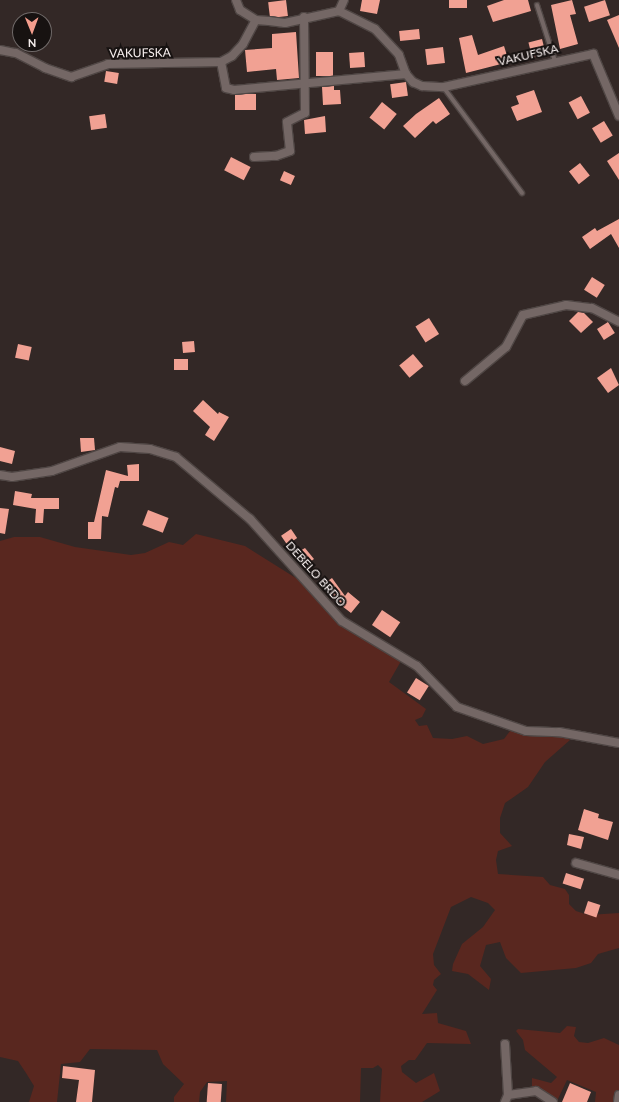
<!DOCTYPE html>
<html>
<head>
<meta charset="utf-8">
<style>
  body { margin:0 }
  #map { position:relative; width:619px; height:1102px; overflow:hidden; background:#332826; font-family:Lato,sans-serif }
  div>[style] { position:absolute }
  .green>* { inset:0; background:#59271f }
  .building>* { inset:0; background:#f1a193; transform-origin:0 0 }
  .roads { filter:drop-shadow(1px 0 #4f4644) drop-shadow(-1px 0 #4f4644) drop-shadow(0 1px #4f4644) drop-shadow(0 -1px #4f4644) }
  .service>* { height:4px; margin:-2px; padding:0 2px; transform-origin:2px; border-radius:2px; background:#746765 }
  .minor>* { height:8px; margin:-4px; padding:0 4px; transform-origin:4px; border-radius:4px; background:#746765 }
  span { translate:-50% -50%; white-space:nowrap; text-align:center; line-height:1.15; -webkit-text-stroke:4px #171211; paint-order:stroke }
  .street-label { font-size:12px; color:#f6eeed }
  .north { position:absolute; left:12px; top:12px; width:40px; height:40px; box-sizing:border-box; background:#171211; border:1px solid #706a69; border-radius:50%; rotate:179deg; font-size:11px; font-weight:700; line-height:16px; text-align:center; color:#f6eeed }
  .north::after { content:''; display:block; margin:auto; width:14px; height:18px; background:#f49d8d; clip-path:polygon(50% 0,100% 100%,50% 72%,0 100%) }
</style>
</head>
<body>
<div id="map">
  <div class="green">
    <i style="clip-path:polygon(196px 534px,245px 546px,307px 585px,351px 623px,401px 661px,389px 682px,426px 709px,422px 717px,415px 720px,419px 726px,427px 725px,433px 738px,452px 739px,467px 736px,483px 744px,504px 739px,513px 727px,559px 732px,570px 740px,545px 762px,528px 787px,505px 803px,500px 818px,500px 833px,512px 846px,498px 851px,496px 860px,498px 874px,543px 877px,550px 885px,565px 889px,569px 895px,569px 904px,576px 911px,588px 915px,619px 913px,619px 948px,598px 954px,591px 963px,576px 968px,521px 973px,506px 958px,500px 942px,486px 945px,480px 966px,491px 979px,489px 990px,468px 974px,452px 971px,453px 964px,462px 944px,483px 927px,495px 910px,488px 903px,471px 897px,451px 907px,433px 954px,434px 965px,441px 974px,434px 980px,433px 985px,437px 990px,422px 1014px,437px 1013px,438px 1023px,466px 1031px,471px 1044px,427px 1043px,415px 1060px,409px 1060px,401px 1066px,402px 1072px,416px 1083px,434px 1073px,440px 1091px,422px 1102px,380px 1102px,382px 1069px,378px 1065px,373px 1068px,361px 1068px,360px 1102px,226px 1102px,227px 1081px,207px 1082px,200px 1092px,199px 1102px,174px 1102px,174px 1097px,184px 1084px,163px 1064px,157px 1050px,90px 1049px,80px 1062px,61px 1064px,57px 1102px,29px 1102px,34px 1086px,26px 1073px,18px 1061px,0 1057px,0 541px,14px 537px,40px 537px,75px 547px,131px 555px,145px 553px,169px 542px,183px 545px)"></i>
    <i style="clip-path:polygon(567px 1026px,576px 1027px,574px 1036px,579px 1042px,588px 1043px,604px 1038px,619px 1045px,619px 1102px,595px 1102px,596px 1092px,567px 1080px,557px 1101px,532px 1086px,532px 1078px,551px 1083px,557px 1077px,525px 1050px,523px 1040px,516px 1031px,518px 1029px,560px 1033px)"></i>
  </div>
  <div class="building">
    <i style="left:286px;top:0;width:16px;height:18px;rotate:83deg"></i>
    <i style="clip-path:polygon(362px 0,380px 0,377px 14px,360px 11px)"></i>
    <i style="left:449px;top:0;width:18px;height:8px"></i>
    <i style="clip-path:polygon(504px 0,528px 0,531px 11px,493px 22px,487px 6px)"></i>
    <i style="clip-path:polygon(572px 0,576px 14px,570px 15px,578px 44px,560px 49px,551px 5px)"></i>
    <i style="left:605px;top:0;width:16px;height:22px;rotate:72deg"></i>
    <i style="clip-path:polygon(619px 15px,619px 48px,607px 20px)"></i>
    <i style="left:419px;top:29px;width:10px;height:20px;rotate:84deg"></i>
    <i style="clip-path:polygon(296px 32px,299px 78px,277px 80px,276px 69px,247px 72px,245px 50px,272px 48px,272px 34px)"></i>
    <i style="clip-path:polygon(472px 35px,478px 55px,504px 46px,509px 62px,466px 73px,459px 38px)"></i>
    <i style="left:542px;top:39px;width:16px;height:14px;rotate:76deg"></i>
    <i style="left:443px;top:47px;width:16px;height:18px;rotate:83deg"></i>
    <i style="left:316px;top:52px;width:17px;height:24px"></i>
    <i style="left:364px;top:52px;width:15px;height:15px;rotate:86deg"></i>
    <i style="left:106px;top:71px;width:13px;height:11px;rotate:9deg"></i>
    <i style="left:406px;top:82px;width:14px;height:16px;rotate:82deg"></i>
    <i style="clip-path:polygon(334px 86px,334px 90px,340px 90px,341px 104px,323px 105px,322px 87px)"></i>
    <i style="clip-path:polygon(534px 90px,542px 112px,517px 121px,511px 107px,519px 104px,516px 96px)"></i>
    <i style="left:256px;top:94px;width:16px;height:21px;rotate:90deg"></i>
    <i style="left:581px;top:96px;width:19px;height:14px;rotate:62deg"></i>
    <i style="clip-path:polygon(439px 98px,450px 114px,436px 124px,433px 121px,415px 138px,403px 126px,416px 114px)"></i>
    <i style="left:382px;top:102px;width:19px;height:20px;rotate:39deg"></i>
    <i style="left:105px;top:114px;width:14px;height:16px;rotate:82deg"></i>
    <i style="clip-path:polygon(325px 116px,326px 132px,305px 134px,304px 120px)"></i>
    <i style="left:604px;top:121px;width:17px;height:14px;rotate:59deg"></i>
    <i style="clip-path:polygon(619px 153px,619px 180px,607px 161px)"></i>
    <i style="left:231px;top:157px;width:22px;height:15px;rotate:27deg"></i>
    <i style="left:580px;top:163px;width:16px;height:14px;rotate:52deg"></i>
    <i style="left:284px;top:171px;width:12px;height:10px;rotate:24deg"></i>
    <i style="clip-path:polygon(619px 219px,619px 248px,611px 234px,590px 249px,582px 237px,595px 228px,597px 231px)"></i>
    <i style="left:592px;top:277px;width:15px;height:15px;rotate:32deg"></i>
    <i style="clip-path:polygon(578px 312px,584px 313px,593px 322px,581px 333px,569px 321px)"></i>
    <i style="left:429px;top:318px;width:19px;height:16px;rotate:58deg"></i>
    <i style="left:608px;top:322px;width:13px;height:13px;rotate:58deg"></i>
    <i style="left:194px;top:341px;width:11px;height:12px;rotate:85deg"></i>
    <i style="left:18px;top:344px;width:14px;height:14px;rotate:12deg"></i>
    <i style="left:413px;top:354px;width:16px;height:18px;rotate:50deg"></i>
    <i style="left:188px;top:359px;width:11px;height:14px;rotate:90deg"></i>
    <i style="clip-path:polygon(611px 368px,619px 385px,608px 393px,597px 378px)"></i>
    <i style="clip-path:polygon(203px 400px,218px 414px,219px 412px,229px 417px,214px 441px,205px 435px,210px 427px,193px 411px)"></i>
    <i style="clip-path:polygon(80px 438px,94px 438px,95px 450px,81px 452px)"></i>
    <i style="clip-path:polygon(0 447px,15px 451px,12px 464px,0 461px)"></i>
    <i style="clip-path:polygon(139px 464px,139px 481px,120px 481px,118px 488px,115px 487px,108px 517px,102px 516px,101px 539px,88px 539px,88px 522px,94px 522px,106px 470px,128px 476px,127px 465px)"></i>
    <i style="clip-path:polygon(15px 491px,32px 494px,31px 498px,59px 498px,59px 509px,44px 509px,43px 523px,35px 523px,36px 509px,13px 505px)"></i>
    <i style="clip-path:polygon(0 508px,9px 509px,5px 534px,0 533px)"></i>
    <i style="left:148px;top:510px;width:22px;height:16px;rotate:21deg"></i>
    <i style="left:291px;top:529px;width:11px;height:12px;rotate:56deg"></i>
    <i style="clip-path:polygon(305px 548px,314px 559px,307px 564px,298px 552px)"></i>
    <i style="clip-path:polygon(332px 578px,345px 596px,348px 592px,360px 602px,351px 613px,329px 596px,322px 585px)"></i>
    <i style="left:382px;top:610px;width:22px;height:18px;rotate:34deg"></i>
    <i style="left:416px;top:678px;width:15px;height:17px;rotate:32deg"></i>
    <i style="clip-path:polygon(584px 809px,599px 814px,598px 818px,613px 822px,608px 840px,578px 830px)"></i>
    <i style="clip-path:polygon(569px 834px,584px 837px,581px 849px,567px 845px)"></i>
    <i style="left:566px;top:873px;width:19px;height:11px;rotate:18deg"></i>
    <i style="left:588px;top:901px;width:13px;height:13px;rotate:18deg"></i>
    <i style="clip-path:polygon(63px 1066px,95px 1070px,92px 1102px,76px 1102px,79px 1080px,62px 1078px)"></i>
    <i style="left:208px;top:1083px;width:14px;height:19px;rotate:4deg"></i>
    <i style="clip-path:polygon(570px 1083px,591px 1092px,587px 1102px,562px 1102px)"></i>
  </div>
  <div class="roads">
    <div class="service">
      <i style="left:537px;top:5px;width:59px;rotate:72.2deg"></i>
      <i style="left:444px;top:88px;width:131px;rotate:53.4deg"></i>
    </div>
    <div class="minor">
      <i style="left:236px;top:0;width:11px;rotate:68deg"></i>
      <i style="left:240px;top:10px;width:19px;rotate:32deg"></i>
      <i style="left:256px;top:20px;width:13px;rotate:4deg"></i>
      <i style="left:269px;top:21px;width:16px;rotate:7deg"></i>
      <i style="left:285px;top:23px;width:55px;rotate:-12.5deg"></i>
      <i style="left:339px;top:11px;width:40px;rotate:26.6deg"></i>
      <i style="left:375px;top:29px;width:35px;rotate:47deg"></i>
      <i style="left:399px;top:55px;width:20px;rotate:70deg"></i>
      <i style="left:406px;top:74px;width:11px;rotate:49deg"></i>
      <i style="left:413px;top:82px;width:10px;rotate:24deg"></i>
      <i style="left:422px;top:86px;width:22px;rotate:3deg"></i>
      <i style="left:444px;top:87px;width:153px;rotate:-12.5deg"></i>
      <i style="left:593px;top:54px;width:67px;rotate:67.2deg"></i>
      <i style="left:339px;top:11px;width:12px;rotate:-66deg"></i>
      <i style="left:0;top:50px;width:16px;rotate:11deg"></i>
      <i style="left:16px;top:53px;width:33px;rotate:27deg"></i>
      <i style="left:45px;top:68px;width:28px;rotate:19deg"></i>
      <i style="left:71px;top:77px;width:39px;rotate:-19deg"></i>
      <i style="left:108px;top:64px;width:113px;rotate:-1deg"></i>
      <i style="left:221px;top:62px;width:13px;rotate:-29deg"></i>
      <i style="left:232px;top:56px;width:16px;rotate:-47deg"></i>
      <i style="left:243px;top:44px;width:27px;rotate:-62deg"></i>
      <i style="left:221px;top:62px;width:26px;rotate:79deg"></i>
      <i style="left:226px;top:88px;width:8px;rotate:14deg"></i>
      <i style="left:234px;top:90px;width:173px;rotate:-5.3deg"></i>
      <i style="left:254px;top:157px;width:22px;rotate:-3deg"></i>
      <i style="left:276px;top:156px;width:15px;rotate:-20deg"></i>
      <i style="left:290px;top:151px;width:29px;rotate:-96deg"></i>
      <i style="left:287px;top:122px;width:20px;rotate:-27deg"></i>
      <i style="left:305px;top:113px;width:96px;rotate:-90.6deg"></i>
      <i style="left:465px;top:381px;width:53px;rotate:-39.7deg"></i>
      <i style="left:506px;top:347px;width:36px;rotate:-62deg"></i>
      <i style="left:523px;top:315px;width:44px;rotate:-13.1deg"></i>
      <i style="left:566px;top:305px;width:26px;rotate:7deg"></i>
      <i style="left:592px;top:308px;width:30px;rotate:27deg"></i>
      <i style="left:0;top:475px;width:12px;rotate:9deg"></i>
      <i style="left:12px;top:477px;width:40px;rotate:-8.5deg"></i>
      <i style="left:52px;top:471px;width:72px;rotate:-19.4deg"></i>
      <i style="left:120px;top:447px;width:30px;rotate:4deg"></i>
      <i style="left:150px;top:449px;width:27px;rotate:17deg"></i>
      <i style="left:176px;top:457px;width:97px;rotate:40deg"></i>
      <i style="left:250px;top:519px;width:137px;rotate:48deg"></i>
      <i style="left:342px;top:621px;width:87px;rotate:31deg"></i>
      <i style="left:417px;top:666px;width:57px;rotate:45.7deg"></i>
      <i style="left:457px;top:707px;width:73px;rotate:19.2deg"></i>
      <i style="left:526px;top:731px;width:33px;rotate:2deg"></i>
      <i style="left:559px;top:732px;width:61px;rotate:10.4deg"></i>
      <i style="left:576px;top:863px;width:45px;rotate:15.6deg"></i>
      <i style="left:505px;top:1044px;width:51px;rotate:86.6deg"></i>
      <i style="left:508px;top:1095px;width:8px;rotate:113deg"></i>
      <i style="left:508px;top:1095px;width:28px;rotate:-8deg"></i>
      <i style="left:536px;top:1091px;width:20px;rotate:33deg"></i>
      <i style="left:618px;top:1102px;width:7px;rotate:-82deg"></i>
    </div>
  </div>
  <div class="street-label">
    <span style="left:140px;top:53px;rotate:-1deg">VAKUFSKA</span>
    <span style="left:528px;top:55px;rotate:-13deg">VAKUFSKA</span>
    <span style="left:316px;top:574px;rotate:48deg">DEBELO BRDO</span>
  </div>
  <div class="north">N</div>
</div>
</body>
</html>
